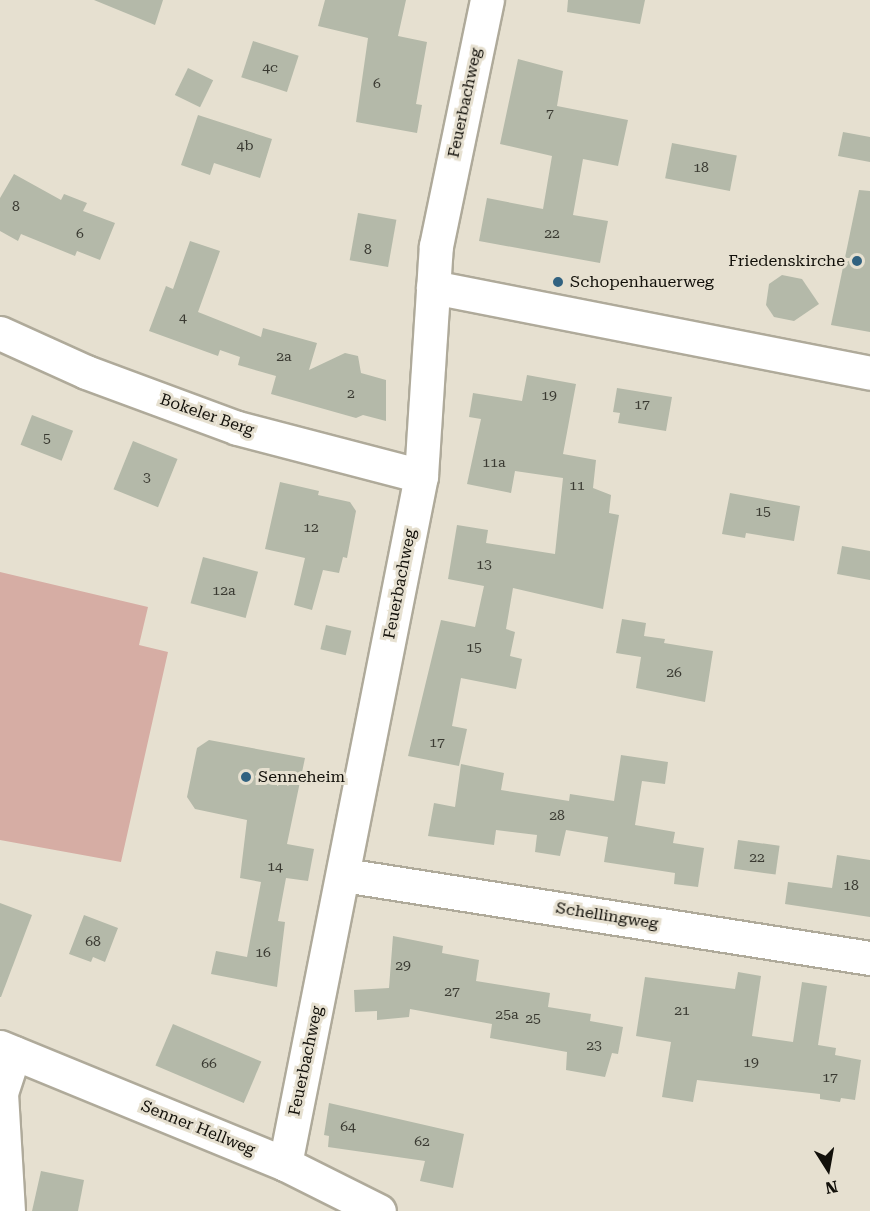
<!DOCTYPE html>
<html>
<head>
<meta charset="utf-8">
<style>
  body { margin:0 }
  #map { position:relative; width:870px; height:1211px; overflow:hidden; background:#e6e0d0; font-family:"Roboto Serif",serif }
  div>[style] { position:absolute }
  .green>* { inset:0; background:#d6ada4 }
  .building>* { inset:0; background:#b4b9a9; transform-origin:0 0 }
  .roads { filter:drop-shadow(2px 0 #afaa9a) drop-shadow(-2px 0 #afaa9a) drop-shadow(0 2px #afaa9a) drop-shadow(0 -2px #afaa9a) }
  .street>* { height:33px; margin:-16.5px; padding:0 16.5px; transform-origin:16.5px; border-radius:16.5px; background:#fff }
  .dots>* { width:16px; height:16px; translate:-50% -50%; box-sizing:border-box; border:3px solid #e6e0d0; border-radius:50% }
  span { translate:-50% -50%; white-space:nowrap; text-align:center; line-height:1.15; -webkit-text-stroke:6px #e6e0d0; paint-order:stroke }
  .number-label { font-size:14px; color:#3a3a32 }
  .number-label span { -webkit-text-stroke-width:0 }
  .street-label { font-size:16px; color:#12100a }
  .poi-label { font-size:16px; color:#12100a }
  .right { translate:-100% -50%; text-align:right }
  .left { translate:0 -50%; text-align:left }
  .north { position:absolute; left:798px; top:1139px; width:60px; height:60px; -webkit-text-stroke:4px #e6e0d0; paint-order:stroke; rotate:169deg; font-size:16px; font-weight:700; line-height:24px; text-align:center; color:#12100a }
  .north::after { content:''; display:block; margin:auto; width:21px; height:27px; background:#12100a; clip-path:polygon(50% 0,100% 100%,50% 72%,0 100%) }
</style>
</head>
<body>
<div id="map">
  <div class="green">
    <i style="clip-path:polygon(0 572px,148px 607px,139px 645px,168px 652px,121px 862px,0 840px)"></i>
  </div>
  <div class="building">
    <i style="clip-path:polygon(94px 0,163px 0,155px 25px)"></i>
    <i style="clip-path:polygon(325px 0,406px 0,398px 36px,427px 42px,416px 104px,422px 105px,417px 133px,356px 122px,368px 38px,318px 26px)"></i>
    <i style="clip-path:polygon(568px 0,645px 0,640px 24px,567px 12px)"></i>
    <i style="left:253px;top:41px;width:48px;height:38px;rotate:18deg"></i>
    <i style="clip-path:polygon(518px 59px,563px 71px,557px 106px,628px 120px,618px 166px,583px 159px,573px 215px,608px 221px,600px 263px,479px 241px,487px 198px,543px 209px,552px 156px,500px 144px)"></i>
    <i style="left:188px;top:68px;width:28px;height:30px;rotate:26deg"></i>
    <i style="clip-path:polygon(198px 115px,272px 139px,260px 178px,214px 163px,210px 175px,181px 165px)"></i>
    <i style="clip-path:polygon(843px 132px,870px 137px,870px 162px,838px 156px)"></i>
    <i style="left:672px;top:143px;width:66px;height:36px;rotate:11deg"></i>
    <i style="clip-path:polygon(14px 174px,61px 200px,64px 194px,87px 203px,83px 211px,115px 223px,100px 260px,77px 251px,75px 256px,21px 234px,18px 241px,0 231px,0 198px)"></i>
    <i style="clip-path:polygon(859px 190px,870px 191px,870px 332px,831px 325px)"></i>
    <i style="left:358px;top:213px;width:39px;height:48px;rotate:10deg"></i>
    <i style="clip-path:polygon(190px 241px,220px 251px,198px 312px,261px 337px,263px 328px,317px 343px,309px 370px,345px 353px,358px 356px,361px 373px,386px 380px,386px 421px,363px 415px,356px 418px,271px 394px,276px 376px,238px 365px,240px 357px,220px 350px,218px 356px,149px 331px,166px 286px,173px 289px)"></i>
    <i style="clip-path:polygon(782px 275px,802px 279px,819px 304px,794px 321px,774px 317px,766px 305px,769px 284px)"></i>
    <i style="clip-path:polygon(527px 375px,576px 384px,563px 454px,596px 460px,593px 488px,611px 495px,609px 513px,619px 515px,603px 609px,513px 588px,506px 629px,515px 632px,510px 656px,522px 659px,516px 689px,461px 678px,452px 726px,467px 729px,459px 766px,408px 756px,441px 620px,475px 627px,484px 586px,448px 579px,457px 525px,488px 530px,486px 543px,555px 554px,563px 478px,515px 471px,511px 493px,467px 484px,481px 419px,469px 417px,473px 393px,522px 401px)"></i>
    <i style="clip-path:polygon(617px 388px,672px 397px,666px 431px,618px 423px,620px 413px,613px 412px)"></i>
    <i style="left:32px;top:415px;width:44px;height:32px;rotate:21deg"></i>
    <i style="left:133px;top:441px;width:48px;height:52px;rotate:22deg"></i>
    <i style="clip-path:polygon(280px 482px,319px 491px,318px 495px,350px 502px,356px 511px,347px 558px,343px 557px,339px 573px,323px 570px,312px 610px,294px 605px,305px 558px,265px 549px)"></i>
    <i style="clip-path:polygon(730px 493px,800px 506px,794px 541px,746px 533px,745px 538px,722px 534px)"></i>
    <i style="clip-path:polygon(842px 546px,870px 551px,870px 580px,837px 574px)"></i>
    <i style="left:203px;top:557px;width:57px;height:48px;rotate:15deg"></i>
    <i style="clip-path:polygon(622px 619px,646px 623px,644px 636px,665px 639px,664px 643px,713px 651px,705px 702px,636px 688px,641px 657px,616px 653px)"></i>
    <i style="left:326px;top:625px;width:26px;height:25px;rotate:13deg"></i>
    <i style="clip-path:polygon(209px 740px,305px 758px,287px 844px,314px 849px,308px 881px,286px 878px,278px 921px,285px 922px,277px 987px,211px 974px,216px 951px,247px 957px,261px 882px,240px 878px,247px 820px,195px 809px,187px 797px,197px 748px)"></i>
    <i style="clip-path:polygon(621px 755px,668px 762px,665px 784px,642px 781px,635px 825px,675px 832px,673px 843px,704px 848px,698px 887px,674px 884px,675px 873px,604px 862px,608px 837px,566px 830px,560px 856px,535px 852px,537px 835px,496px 830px,494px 845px,428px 836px,434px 803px,455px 807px,461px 764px,504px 773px,501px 790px,569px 801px,570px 794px,614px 801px)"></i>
    <i style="left:738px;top:840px;width:42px;height:29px;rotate:8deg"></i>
    <i style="clip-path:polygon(837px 855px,870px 860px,870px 917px,785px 904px,788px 882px,832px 888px)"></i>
    <i style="clip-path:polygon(0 903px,32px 915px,1px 997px,0 997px)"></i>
    <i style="clip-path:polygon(84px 915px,118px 928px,105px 962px,93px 957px,91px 962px,69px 954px)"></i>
    <i style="clip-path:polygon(393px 936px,443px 946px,442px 953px,479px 960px,476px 981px,550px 993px,548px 1007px,591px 1014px,590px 1021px,623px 1027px,618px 1054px,612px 1053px,605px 1077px,566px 1070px,567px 1052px,490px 1038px,492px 1024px,410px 1009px,409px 1017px,377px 1020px,377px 1011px,355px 1012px,354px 990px,389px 988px)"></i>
    <i style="clip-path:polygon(738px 972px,761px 976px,752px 1036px,793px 1042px,802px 982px,827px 986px,818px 1045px,836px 1048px,835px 1055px,861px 1060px,855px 1100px,841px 1098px,840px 1102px,820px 1099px,820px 1094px,697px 1080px,693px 1102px,662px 1097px,671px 1042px,636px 1036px,645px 977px,735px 989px)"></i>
    <i style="left:173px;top:1024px;width:96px;height:45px;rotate:23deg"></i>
    <i style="clip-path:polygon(329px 1103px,464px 1134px,453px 1188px,420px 1181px,425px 1161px,328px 1147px,329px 1136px,324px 1135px)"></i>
    <i style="clip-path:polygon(41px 1171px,84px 1180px,78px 1211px,32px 1211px)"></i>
  </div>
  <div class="roads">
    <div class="street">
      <i style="left:433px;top:287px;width:445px;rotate:11.1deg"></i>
      <i style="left:0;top:333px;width:94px;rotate:24.4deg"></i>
      <i style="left:86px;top:372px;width:161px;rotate:20.3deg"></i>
      <i style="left:237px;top:428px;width:190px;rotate:14.6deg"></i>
      <i style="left:344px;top:875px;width:533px;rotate:8.97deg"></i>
      <i style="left:0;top:1047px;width:308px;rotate:22.3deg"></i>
      <i style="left:285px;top:1164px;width:105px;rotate:26.6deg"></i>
      <i style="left:285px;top:1164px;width:701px;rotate:-78.82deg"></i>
      <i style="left:421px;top:476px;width:230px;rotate:-86.3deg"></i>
      <i style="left:436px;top:246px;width:251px;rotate:-78.3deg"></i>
      <i style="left:8px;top:1211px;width:118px;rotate:-93.4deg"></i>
      <i style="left:1px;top:1093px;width:42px;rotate:-72deg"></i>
    </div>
  </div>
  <div class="dots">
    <i style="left:857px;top:261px;background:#316280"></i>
    <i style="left:558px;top:282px;background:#316280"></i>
    <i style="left:246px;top:777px;background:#316280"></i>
  </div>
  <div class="number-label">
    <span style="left:270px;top:67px">4c</span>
    <span style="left:377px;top:83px">6</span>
    <span style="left:550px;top:113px">7</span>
    <span style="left:245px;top:145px">4b</span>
    <span style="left:701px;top:167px">18</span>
    <span style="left:16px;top:206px">8</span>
    <span style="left:80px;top:233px">6</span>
    <span style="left:552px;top:233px">22</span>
    <span style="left:368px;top:249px">8</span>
    <span style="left:183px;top:317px">4</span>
    <span style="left:284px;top:356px">2a</span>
    <span style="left:351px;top:393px">2</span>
    <span style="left:549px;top:395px">19</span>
    <span style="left:642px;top:404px">17</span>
    <span style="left:47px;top:438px">5</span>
    <span style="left:494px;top:462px">11a</span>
    <span style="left:147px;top:477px">3</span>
    <span style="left:577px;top:485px">11</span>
    <span style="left:763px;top:511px">15</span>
    <span style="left:311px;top:527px">12</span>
    <span style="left:484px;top:564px">13</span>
    <span style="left:224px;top:590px">12a</span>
    <span style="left:474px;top:647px">15</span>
    <span style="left:674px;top:672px">26</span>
    <span style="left:437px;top:742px">17</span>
    <span style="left:557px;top:815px">28</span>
    <span style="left:757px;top:857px">22</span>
    <span style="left:275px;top:866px">14</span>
    <span style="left:851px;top:885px">18</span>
    <span style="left:93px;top:941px">68</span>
    <span style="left:263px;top:952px">16</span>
    <span style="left:403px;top:965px">29</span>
    <span style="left:452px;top:991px">27</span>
    <span style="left:682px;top:1010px">21</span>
    <span style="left:507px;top:1014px">25a</span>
    <span style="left:533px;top:1018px">25</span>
    <span style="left:594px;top:1045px">23</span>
    <span style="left:751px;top:1062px">19</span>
    <span style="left:209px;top:1063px">66</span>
    <span style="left:830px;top:1077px">17</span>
    <span style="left:348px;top:1126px">64</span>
    <span style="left:422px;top:1141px">62</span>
  </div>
  <div class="street-label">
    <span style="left:465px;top:103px;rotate:-78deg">Feuerbachweg</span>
    <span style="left:207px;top:415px;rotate:19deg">Bokeler Berg</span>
    <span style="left:400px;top:584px;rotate:-79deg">Feuerbachweg</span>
    <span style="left:607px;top:916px;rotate:9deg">Schellingweg</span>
    <span style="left:306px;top:1061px;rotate:-78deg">Feuerbachweg</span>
    <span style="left:198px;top:1128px;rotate:22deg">Senner Hellweg</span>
  </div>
  <div class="poi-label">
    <span class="right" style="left:845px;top:261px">Friedenskirche</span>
    <span class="left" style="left:570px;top:282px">Schopenhauerweg</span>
    <span class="left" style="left:258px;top:777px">Senneheim</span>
  </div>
  <div class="north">N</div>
</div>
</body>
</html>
